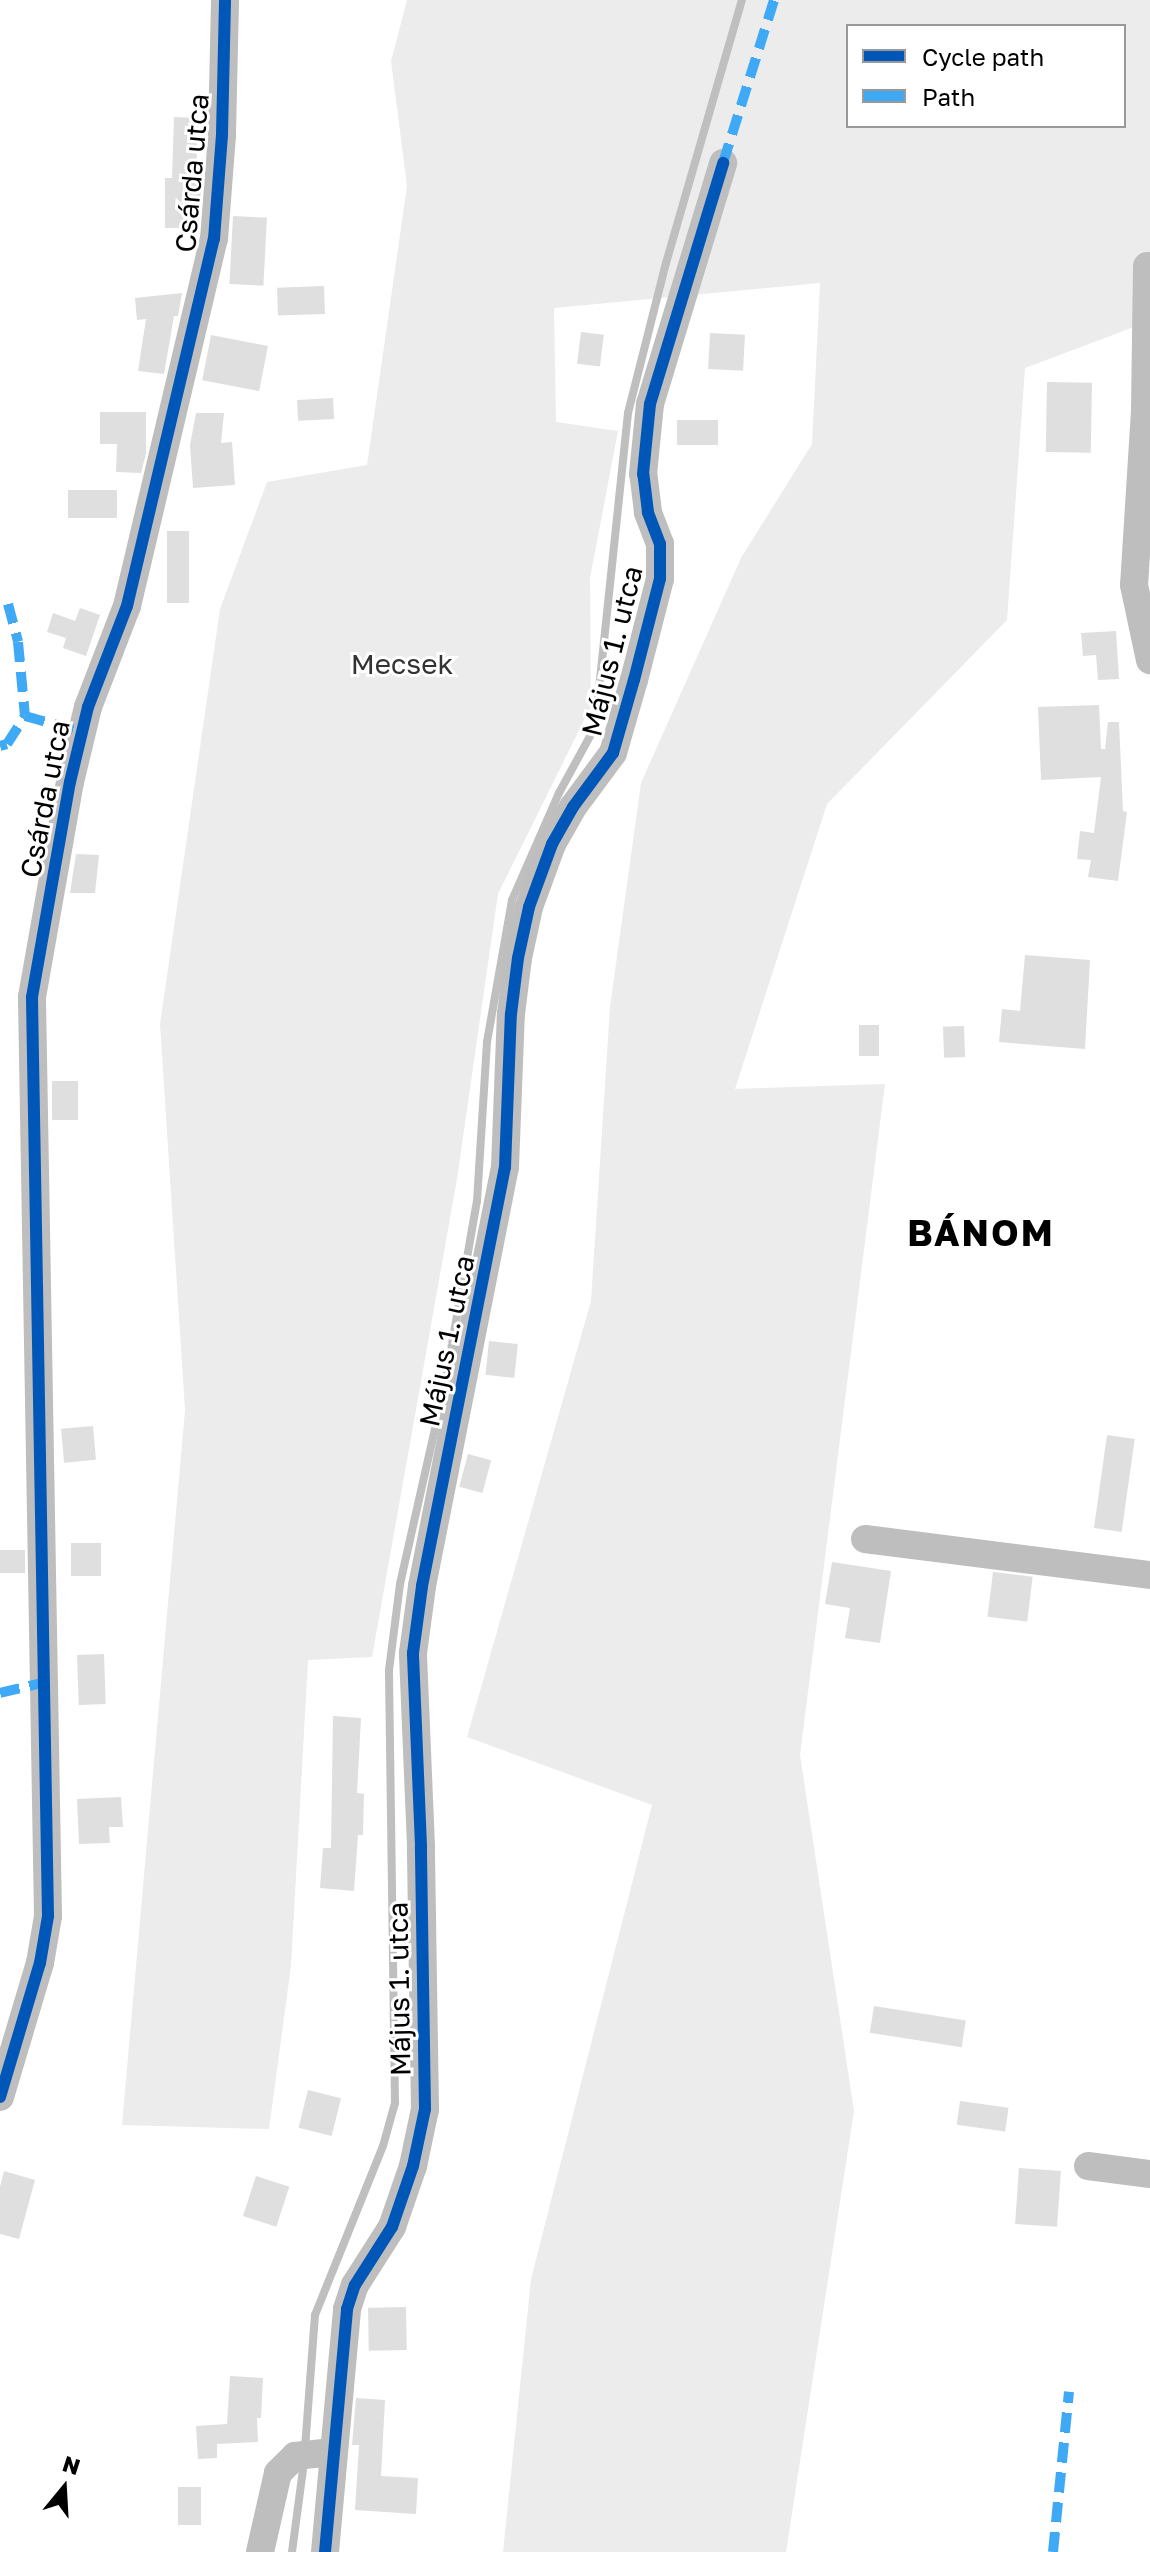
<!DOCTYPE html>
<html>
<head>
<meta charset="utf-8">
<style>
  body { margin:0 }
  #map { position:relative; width:1150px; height:2552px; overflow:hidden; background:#fff; font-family:"Golos Text",sans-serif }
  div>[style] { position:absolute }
  .green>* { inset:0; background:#ececec }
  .stream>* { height:8px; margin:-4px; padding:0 4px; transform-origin:4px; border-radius:4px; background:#bfbfbf }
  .building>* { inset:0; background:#dfdfdf; transform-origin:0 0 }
  .minor>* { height:28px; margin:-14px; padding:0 14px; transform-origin:14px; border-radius:14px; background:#bebebe }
  .quiet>* { height:10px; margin-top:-5px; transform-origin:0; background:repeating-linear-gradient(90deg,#3fa9f5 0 20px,transparent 0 30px) }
  .cycleway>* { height:12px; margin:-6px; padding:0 6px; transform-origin:6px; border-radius:6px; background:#0057b8 }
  span { translate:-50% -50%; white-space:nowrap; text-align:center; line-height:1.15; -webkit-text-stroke:6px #fff; paint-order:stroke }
  .street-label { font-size:28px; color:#000 }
  .park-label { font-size:28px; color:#333 }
  .district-label { font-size:36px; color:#000; font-weight:700; letter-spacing:2px }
  .legend { position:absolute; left:846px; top:24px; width:280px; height:104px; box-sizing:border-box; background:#fff; border:2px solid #999; margin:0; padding:10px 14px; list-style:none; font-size:24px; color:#000 }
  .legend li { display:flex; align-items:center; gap:16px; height:40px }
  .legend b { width:40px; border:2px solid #999 }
  .north { position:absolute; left:24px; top:2448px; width:80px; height:80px; -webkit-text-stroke:6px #fff; paint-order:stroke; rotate:18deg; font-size:22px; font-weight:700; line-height:32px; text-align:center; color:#000 }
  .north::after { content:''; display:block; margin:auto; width:28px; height:36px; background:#000; clip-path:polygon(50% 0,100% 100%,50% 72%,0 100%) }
</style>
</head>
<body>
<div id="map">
  <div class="green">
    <i style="clip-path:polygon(evenodd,407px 0,1150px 0,1150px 321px,1025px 368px,1007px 620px,827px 804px,735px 1089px,885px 1084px,800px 1755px,854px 2111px,786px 2552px,503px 2552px,531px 2279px,652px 1805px,467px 1737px,591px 1301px,610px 1007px,641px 783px,741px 558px,812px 444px,820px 283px,554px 308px,556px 422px,618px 431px,590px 578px,591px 706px,498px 894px,457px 1179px,372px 1657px,308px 1660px,291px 1966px,269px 2129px,122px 2125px,185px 1410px,160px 1024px,220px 609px,267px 482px,367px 465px,407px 186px,391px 61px,407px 0,848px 26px,1124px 26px,1124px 126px,848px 126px,848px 26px)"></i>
  </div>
  <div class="stream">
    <i style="left:305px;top:2448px;width:133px;rotate:-85.7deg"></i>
    <i style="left:315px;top:2315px;width:182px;rotate:-68.1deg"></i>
    <i style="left:383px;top:2146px;width:45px;rotate:-74.4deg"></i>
    <i style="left:395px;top:2103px;width:433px;rotate:-90.8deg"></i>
    <i style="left:389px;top:1670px;width:87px;rotate:-82.7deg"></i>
    <i style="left:400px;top:1584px;width:205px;rotate:-77.3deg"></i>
    <i style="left:445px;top:1384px;width:186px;rotate:-80.1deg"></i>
    <i style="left:477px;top:1201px;width:159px;rotate:-86.4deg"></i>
    <i style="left:487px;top:1042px;width:144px;rotate:-80deg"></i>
    <i style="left:512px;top:900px;width:117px;rotate:-66.3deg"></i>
    <i style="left:559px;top:793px;width:75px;rotate:-61.4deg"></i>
    <i style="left:595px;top:727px;width:316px;rotate:-84deg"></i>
    <i style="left:628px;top:413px;width:155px;rotate:-75.8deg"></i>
    <i style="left:666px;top:263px;width:274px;rotate:-73.9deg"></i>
    <i style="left:292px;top:2552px;width:91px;rotate:-82.4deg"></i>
  </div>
  <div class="building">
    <i style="clip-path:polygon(174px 117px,198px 118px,196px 178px,202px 178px,198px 228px,165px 228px,165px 178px,172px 178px)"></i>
    <i style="left:233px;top:216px;width:34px;height:68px;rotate:3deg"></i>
    <i style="left:324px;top:286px;width:28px;height:47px;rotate:88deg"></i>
    <i style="clip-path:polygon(182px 293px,178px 316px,174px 316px,164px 374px,138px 371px,146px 319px,137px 320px,135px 298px)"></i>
    <i style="left:581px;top:332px;width:23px;height:32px;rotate:7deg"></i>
    <i style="left:710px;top:333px;width:35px;height:36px;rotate:3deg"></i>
    <i style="left:211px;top:335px;width:58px;height:46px;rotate:11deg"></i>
    <i style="left:1047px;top:382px;width:45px;height:70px;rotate:1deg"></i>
    <i style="left:333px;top:398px;width:21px;height:36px;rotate:87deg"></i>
    <i style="clip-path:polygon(100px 412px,146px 412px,146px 454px,141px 473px,116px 472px,117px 444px,100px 444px)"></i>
    <i style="clip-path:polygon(196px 413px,224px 413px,221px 443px,232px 442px,235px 485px,193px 488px,190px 445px)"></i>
    <i style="left:718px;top:420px;width:25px;height:41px;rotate:90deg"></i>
    <i style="left:68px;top:490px;width:49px;height:28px"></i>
    <i style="left:167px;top:531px;width:22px;height:72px"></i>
    <i style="clip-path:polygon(80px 608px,100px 615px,86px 656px,63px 648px,66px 638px,47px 632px,53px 613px,75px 621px)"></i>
    <i style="clip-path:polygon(1116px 631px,1119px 679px,1098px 680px,1096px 655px,1083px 656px,1081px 633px)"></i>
    <i style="clip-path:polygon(1099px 705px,1101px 749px,1105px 749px,1108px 722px,1119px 722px,1123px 811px,1127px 812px,1118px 881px,1088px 877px,1091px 860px,1077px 859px,1080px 831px,1094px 833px,1101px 777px,1041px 780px,1038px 707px)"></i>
    <i style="clip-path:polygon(76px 854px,99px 855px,95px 893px,70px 893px)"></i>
    <i style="clip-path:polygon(1025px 955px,1090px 960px,1085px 1049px,999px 1042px,1002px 1009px,1020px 1011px)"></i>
    <i style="left:859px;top:1025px;width:20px;height:31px"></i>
    <i style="left:964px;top:1026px;width:31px;height:21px;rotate:88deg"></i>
    <i style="left:52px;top:1081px;width:26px;height:39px"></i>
    <i style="left:489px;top:1341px;width:29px;height:34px;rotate:6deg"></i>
    <i style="left:93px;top:1426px;width:34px;height:32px;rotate:85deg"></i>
    <i style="left:1107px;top:1435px;width:28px;height:94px;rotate:8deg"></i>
    <i style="left:468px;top:1454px;width:24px;height:34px;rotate:15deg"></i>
    <i style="left:71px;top:1543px;width:30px;height:33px"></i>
    <i style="left:0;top:1550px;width:25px;height:23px"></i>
    <i style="clip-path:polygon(832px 1562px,891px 1571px,880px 1643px,845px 1638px,850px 1608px,825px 1604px)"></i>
    <i style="left:993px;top:1572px;width:40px;height:45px;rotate:7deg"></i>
    <i style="left:104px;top:1654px;width:50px;height:27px;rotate:88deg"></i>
    <i style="clip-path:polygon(333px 1716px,361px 1718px,357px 1793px,364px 1794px,363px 1835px,358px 1835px,354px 1891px,320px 1888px,323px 1848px,331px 1848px)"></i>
    <i style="clip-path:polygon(121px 1797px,123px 1827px,109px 1827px,110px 1843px,79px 1844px,77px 1799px)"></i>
    <i style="left:874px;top:2006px;width:93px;height:27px;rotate:9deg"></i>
    <i style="left:308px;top:2090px;width:34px;height:39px;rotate:14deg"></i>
    <i style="left:960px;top:2101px;width:49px;height:24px;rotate:8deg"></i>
    <i style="left:1019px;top:2168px;width:42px;height:56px;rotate:4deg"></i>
    <i style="clip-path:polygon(4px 2171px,35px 2180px,19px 2239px,0 2234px,0 2187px)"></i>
    <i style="left:256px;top:2176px;width:35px;height:42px;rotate:18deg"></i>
    <i style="left:406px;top:2307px;width:43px;height:38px;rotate:89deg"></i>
    <i style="clip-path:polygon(230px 2376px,263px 2378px,261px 2418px,257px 2418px,258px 2442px,217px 2444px,217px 2458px,198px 2459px,196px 2426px,227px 2424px)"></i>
    <i style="clip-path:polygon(356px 2398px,385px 2400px,381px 2476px,418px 2478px,416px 2514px,355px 2510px,359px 2445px,352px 2445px)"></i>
    <i style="left:178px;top:2487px;width:23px;height:38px"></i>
  </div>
  <div class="minor">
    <i style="left:1147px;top:266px;width:145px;rotate:90.8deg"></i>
    <i style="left:1145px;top:411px;width:174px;rotate:93.6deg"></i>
    <i style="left:1134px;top:585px;width:77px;rotate:78deg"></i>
    <i style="left:865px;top:1539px;width:287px;rotate:7.2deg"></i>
    <i style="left:0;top:2097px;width:140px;rotate:-73.4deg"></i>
    <i style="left:40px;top:1963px;width:48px;rotate:-80.3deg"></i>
    <i style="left:48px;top:1916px;width:919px;rotate:-91deg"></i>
    <i style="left:32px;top:997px;width:218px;rotate:-80deg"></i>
    <i style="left:70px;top:782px;width:77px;rotate:-76.5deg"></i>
    <i style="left:88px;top:707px;width:108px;rotate:-68.9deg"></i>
    <i style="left:127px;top:606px;width:377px;rotate:-76.7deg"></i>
    <i style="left:214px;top:239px;width:105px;rotate:-85.6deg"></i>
    <i style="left:222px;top:134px;width:134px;rotate:-88.7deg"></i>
    <i style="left:1088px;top:2166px;width:63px;rotate:7.4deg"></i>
    <i style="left:260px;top:2552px;width:81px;rotate:-77.2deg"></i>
    <i style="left:278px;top:2473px;width:24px;rotate:-45deg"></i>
    <i style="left:295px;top:2456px;width:38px;rotate:-6deg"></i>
    <i style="left:325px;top:2552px;width:244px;rotate:-84.8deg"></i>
    <i style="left:347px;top:2309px;width:25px;rotate:-72deg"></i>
    <i style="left:355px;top:2285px;width:69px;rotate:-57.5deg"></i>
    <i style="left:392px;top:2227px;width:65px;rotate:-71deg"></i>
    <i style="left:413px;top:2166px;width:58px;rotate:-78.1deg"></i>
    <i style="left:425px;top:2109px;width:263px;rotate:-90.9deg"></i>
    <i style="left:421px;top:1846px;width:193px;rotate:-92.4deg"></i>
    <i style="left:413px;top:1653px;width:68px;rotate:-82.3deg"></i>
    <i style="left:422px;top:1586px;width:427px;rotate:-78.8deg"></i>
    <i style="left:505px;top:1167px;width:153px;rotate:-87.8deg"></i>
    <i style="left:511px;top:1014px;width:56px;rotate:-82.9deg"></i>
    <i style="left:518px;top:958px;width:52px;rotate:-77.8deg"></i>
    <i style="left:529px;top:907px;width:67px;rotate:-69.9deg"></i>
    <i style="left:552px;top:844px;width:43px;rotate:-60.4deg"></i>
    <i style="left:573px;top:807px;width:67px;rotate:-53.5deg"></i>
    <i style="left:613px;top:753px;width:76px;rotate:-74deg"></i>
    <i style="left:634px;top:680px;width:104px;rotate:-75.6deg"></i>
    <i style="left:660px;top:579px;width:35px;rotate:-90deg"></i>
    <i style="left:660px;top:544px;width:34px;rotate:-111deg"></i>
    <i style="left:648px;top:512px;width:38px;rotate:-97deg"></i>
    <i style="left:643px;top:474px;width:70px;rotate:-84.3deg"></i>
    <i style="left:650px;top:404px;width:252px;rotate:-73.1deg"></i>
  </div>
  <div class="quiet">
    <i style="left:723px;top:163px;width:171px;rotate:-72.6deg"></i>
    <i style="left:8px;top:604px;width:39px;rotate:75deg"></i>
    <i style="left:18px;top:642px;width:74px;rotate:84.6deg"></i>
    <i style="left:0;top:746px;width:7px;rotate:-16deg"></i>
    <i style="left:7px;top:744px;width:33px;rotate:-57deg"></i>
    <i style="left:25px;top:716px;width:59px;rotate:15.7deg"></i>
    <i style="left:0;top:1693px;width:47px;rotate:-13.4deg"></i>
    <i style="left:1053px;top:2552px;width:161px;rotate:-84.3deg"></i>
  </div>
  <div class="cycleway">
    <i style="left:0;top:2097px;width:140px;rotate:-73.4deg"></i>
    <i style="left:40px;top:1963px;width:48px;rotate:-80.3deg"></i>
    <i style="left:48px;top:1916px;width:919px;rotate:-91deg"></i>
    <i style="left:32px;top:997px;width:218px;rotate:-80deg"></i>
    <i style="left:70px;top:782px;width:77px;rotate:-76.5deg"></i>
    <i style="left:88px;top:707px;width:108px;rotate:-68.9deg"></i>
    <i style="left:127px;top:606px;width:377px;rotate:-76.7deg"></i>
    <i style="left:214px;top:239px;width:105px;rotate:-85.6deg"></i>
    <i style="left:222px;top:134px;width:134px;rotate:-88.7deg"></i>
    <i style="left:325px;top:2552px;width:244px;rotate:-84.8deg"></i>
    <i style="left:347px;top:2309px;width:25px;rotate:-72deg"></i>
    <i style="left:355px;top:2285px;width:69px;rotate:-57.5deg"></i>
    <i style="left:392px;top:2227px;width:65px;rotate:-71deg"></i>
    <i style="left:413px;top:2166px;width:58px;rotate:-78.1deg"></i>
    <i style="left:425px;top:2109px;width:263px;rotate:-90.9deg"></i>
    <i style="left:421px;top:1846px;width:193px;rotate:-92.4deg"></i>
    <i style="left:413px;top:1653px;width:68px;rotate:-82.3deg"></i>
    <i style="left:422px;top:1586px;width:427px;rotate:-78.8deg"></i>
    <i style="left:505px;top:1167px;width:153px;rotate:-87.8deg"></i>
    <i style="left:511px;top:1014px;width:56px;rotate:-82.9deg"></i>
    <i style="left:518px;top:958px;width:52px;rotate:-77.8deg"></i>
    <i style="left:529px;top:907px;width:67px;rotate:-69.9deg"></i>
    <i style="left:552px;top:844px;width:43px;rotate:-60.4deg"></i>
    <i style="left:573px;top:807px;width:67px;rotate:-53.5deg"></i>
    <i style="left:613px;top:753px;width:76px;rotate:-74deg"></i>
    <i style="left:634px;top:680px;width:104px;rotate:-75.6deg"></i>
    <i style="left:660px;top:579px;width:35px;rotate:-90deg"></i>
    <i style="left:660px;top:544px;width:34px;rotate:-111deg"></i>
    <i style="left:648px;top:512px;width:38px;rotate:-97deg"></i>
    <i style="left:643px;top:474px;width:70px;rotate:-84.3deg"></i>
    <i style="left:650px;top:404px;width:252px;rotate:-73.1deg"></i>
  </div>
  <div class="street-label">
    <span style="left:192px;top:173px;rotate:-85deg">Csárda utca</span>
    <span style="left:612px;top:651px;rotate:-76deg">Május 1. utca</span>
    <span style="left:45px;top:799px;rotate:-79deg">Csárda utca</span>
    <span style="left:447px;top:1341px;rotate:-78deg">Május 1. utca</span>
    <span style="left:399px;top:1989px;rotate:-91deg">Május 1. utca</span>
  </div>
  <div class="park-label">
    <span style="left:402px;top:664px">Mecsek</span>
  </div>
  <div class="district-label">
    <span style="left:981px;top:1233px">BÁNOM</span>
  </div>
  <ul class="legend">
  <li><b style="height:10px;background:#0057b8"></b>Cycle path</li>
  <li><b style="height:10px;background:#3fa9f5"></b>Path</li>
  </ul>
  <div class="north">N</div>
</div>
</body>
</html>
